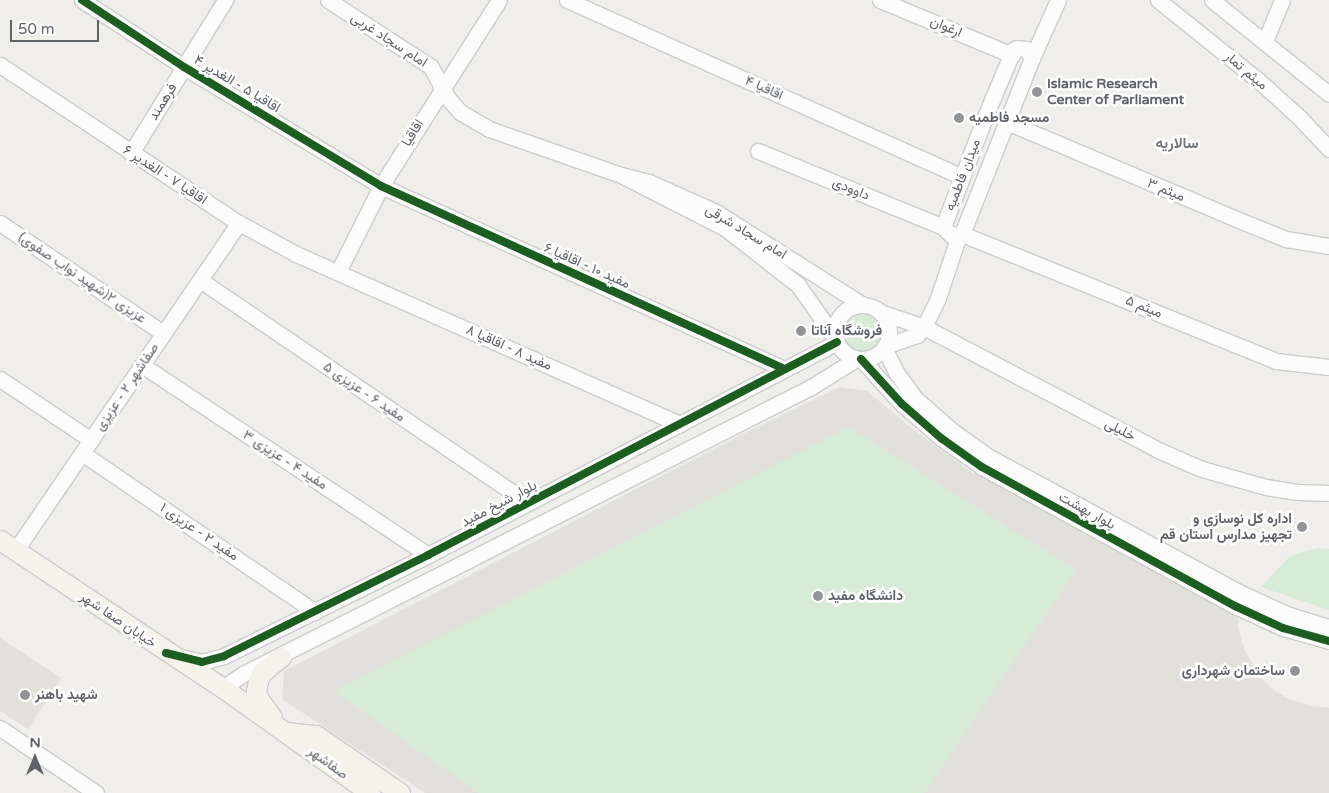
<!DOCTYPE html>
<html>
<head>
<meta charset="utf-8">
<style>
  body { margin:0 }
  #map { position:relative; width:1329px; height:793px; overflow:hidden; background:#efeeea; font-family:"Varela Round",Vazirmatn,sans-serif }
  div>[style] { position:absolute }
  .education>* { inset:0; background:#e2e0da }
  .green>* { inset:0; background:#d8ebd6 }
  .round { border-radius:50% }
  .roads { filter:drop-shadow(1px 0 #cbcccc) drop-shadow(-1px 0 #cbcccc) drop-shadow(0 1px #cbcccc) drop-shadow(0 -1px #cbcccc) }
  .minor>* { height:15px; margin:-7.5px; padding:0 7.5px; transform-origin:7.5px; border-radius:7.5px; background:#fdfcfc }
  .minor>.ring { margin:-7.5px; padding:0; box-sizing:content-box; background:none; border:15px solid #fdfcfc; border-radius:50% }
  .major>* { height:19px; margin:-9.5px; padding:0 9.5px; transform-origin:9.5px; border-radius:9.5px; background:#f4f2e9 }
  .cycleway>* { height:8px; margin:-4px; padding:0 4px; transform-origin:4px; border-radius:4px; background:#1b5e20 }
  .dots>* { width:14px; height:14px; translate:-50% -50%; box-sizing:border-box; border:2px solid #fff; border-radius:50% }
  span { translate:-50% -50%; white-space:nowrap; text-align:center; line-height:1.15; -webkit-text-stroke:5px #fff; paint-order:stroke }
  .street-label { font-size:14px; color:#5f6368 }
  .poi-label { font-size:14px; color:#5f6368; font-weight:700 }
  .left { translate:0 -50%; text-align:left }
  .right { translate:-100% -50%; text-align:right }
  .neighbourhood-label { font-size:15px; color:#70757a; font-weight:700 }
  .north { position:absolute; left:10px; top:733px; width:50px; height:50px; -webkit-text-stroke:4px #fff; paint-order:stroke; rotate:0deg; font-size:14px; font-weight:700; line-height:20px; text-align:center; color:#5f6368 }
  .north::after { content:''; display:block; margin:auto; width:18px; height:22px; background:#5f6368; clip-path:polygon(50% 0,100% 100%,50% 72%,0 100%) }
  .scale { position:absolute; left:10px; top:20px; width:89px; height:22px; box-sizing:border-box; border:2px solid #5f6368; border-top:0; padding-left:6px; font-size:15px; line-height:18px; white-space:nowrap; color:#5f6368; -webkit-text-stroke:4px #fff; paint-order:stroke }
</style>
</head>
<body>
<div id="map">
  <div class="education">
    <i style="clip-path:polygon(839px 387px,867px 391px,914px 430px,971px 472px,1237px 611px,1238px 626px,1244px 649px,1261px 678px,1275px 691px,1291px 700px,1312px 706px,1329px 708px,1329px 793px,425px 793px,282px 699px,284px 671px,741px 435px)"></i>
    <i style="clip-path:polygon(0 638px,61px 678px,28px 729px,0 711px)"></i>
  </div>
  <div class="green">
    <i class="round" style="left:842px;top:312px;width:40px;height:40px"></i>
    <i style="clip-path:polygon(849px 427px,1076px 570px,924px 793px,479px 793px,334px 691px)"></i>
    <i style="clip-path:polygon(1319px 548px,1329px 549px,1329px 610px,1261px 587px,1289px 557px,1298px 553px)"></i>
  </div>
  <div class="roads">
    <div class="minor">
      <i style="left:82px;top:0;width:122px;rotate:33.3deg"></i>
      <i style="left:184px;top:67px;width:230px;rotate:31.1deg"></i>
      <i style="left:381px;top:186px;width:440px;rotate:24.4deg"></i>
      <i style="left:328px;top:0;width:123px;rotate:33deg"></i>
      <i style="left:431px;top:67px;width:34px;rotate:62deg"></i>
      <i style="left:447px;top:97px;width:20px;rotate:49deg"></i>
      <i style="left:460px;top:112px;width:34px;rotate:30deg"></i>
      <i style="left:489px;top:129px;width:140px;rotate:19.2deg"></i>
      <i style="left:567px;top:0;width:433px;rotate:24.1deg"></i>
      <i style="left:880px;top:0;width:143px;rotate:22.6deg"></i>
      <i style="left:1158px;top:0;width:128px;rotate:38.7deg"></i>
      <i style="left:1258px;top:80px;width:55px;rotate:42.1deg"></i>
      <i style="left:1299px;top:117px;width:44px;rotate:46.8deg"></i>
      <i style="left:1212px;top:0;width:150px;rotate:38.8deg"></i>
      <i style="left:1265px;top:41px;width:44px;rotate:-67.5deg"></i>
      <i style="left:1017px;top:48px;width:9px;rotate:6deg"></i>
      <i style="left:1026px;top:49px;width:11px;rotate:56deg"></i>
      <i style="left:1032px;top:58px;width:189px;rotate:111.7deg"></i>
      <i style="left:962px;top:234px;width:11px;rotate:175deg"></i>
      <i style="left:951px;top:235px;width:11px;rotate:-135deg"></i>
      <i style="left:943px;top:227px;width:123px;rotate:-69.1deg"></i>
      <i style="left:987px;top:112px;width:67px;rotate:-67.2deg"></i>
      <i style="left:1013px;top:50px;width:4px;rotate:-27deg"></i>
      <i style="left:1032px;top:58px;width:64px;rotate:-65.9deg"></i>
      <i style="left:0;top:65px;width:287px;rotate:33.5deg"></i>
      <i style="left:239px;top:223px;width:65px;rotate:28.5deg"></i>
      <i style="left:296px;top:254px;width:420px;rotate:23.9deg"></i>
      <i style="left:1007px;top:122px;width:265px;rotate:22.9deg"></i>
      <i style="left:1251px;top:225px;width:38px;rotate:22deg"></i>
      <i style="left:1286px;top:239px;width:44px;rotate:9.2deg"></i>
      <i style="left:758px;top:151px;width:200px;rotate:22.3deg"></i>
      <i style="left:131px;top:153px;width:180px;rotate:-58.4deg"></i>
      <i style="left:0;top:223px;width:197px;rotate:34deg"></i>
      <i style="left:962px;top:234px;width:339px;rotate:22deg"></i>
      <i style="left:1276px;top:361px;width:53px;rotate:6.5deg"></i>
      <i style="left:338px;top:272px;width:96px;rotate:-63.4deg"></i>
      <i style="left:381px;top:186px;width:220px;rotate:-57.6deg"></i>
      <i style="left:200px;top:280px;width:397px;rotate:34.2deg"></i>
      <i class="ring" style="left:835px;top:305px;width:39px;height:39px"></i>
      <i style="left:880px;top:312px;width:46px;rotate:18.8deg"></i>
      <i style="left:924px;top:327px;width:264px;rotate:27.7deg"></i>
      <i style="left:1158px;top:450px;width:48px;rotate:23.4deg"></i>
      <i style="left:1202px;top:469px;width:66px;rotate:15.7deg"></i>
      <i style="left:1266px;top:487px;width:32px;rotate:9deg"></i>
      <i style="left:1298px;top:492px;width:31px;rotate:2deg"></i>
      <i style="left:836px;top:339px;width:66px;rotate:-125.1deg"></i>
      <i style="left:798px;top:285px;width:93px;rotate:-142deg"></i>
      <i style="left:725px;top:228px;width:117px;rotate:-153deg"></i>
      <i style="left:621px;top:175px;width:29px;rotate:14deg"></i>
      <i style="left:649px;top:182px;width:73px;rotate:24.1deg"></i>
      <i style="left:716px;top:212px;width:174px;rotate:32.3deg"></i>
      <i style="left:885px;top:346px;width:34px;rotate:-19deg"></i>
      <i style="left:917px;top:335px;width:11px;rotate:-49deg"></i>
      <i style="left:924px;top:327px;width:32px;rotate:-64deg"></i>
      <i style="left:938px;top:298px;width:66px;rotate:-71.6deg"></i>
      <i style="left:884px;top:348px;width:27px;rotate:63deg"></i>
      <i style="left:896px;top:372px;width:32px;rotate:54deg"></i>
      <i style="left:915px;top:398px;width:47px;rotate:41.5deg"></i>
      <i style="left:950px;top:429px;width:48px;rotate:35.7deg"></i>
      <i style="left:989px;top:457px;width:284px;rotate:28.4deg"></i>
      <i style="left:1239px;top:592px;width:55px;rotate:24.7deg"></i>
      <i style="left:1289px;top:615px;width:42px;rotate:16.7deg"></i>
      <i style="left:861px;top:359px;width:61px;rotate:47.7deg"></i>
      <i style="left:902px;top:404px;width:52px;rotate:41.1deg"></i>
      <i style="left:941px;top:438px;width:50px;rotate:35.3deg"></i>
      <i style="left:982px;top:467px;width:289px;rotate:28.8deg"></i>
      <i style="left:1235px;top:606px;width:53px;rotate:24.6deg"></i>
      <i style="left:1283px;top:628px;width:48px;rotate:15.8deg"></i>
      <i style="left:142px;top:365px;width:343px;rotate:33.6deg"></i>
      <i style="left:0;top:379px;width:110px;rotate:33.8deg"></i>
      <i style="left:82px;top:453px;width:282px;rotate:34.3deg"></i>
      <i style="left:15px;top:551px;width:397px;rotate:-55.7deg"></i>
      <i style="left:180px;top:657px;width:23px;rotate:13deg"></i>
      <i style="left:202px;top:662px;width:23px;rotate:-15deg"></i>
      <i style="left:224px;top:656px;width:228px;rotate:-26.3deg"></i>
      <i style="left:428px;top:555px;width:461px;rotate:-27.5deg"></i>
      <i style="left:223px;top:688px;width:24px;rotate:-35deg"></i>
      <i style="left:243px;top:674px;width:636px;rotate:-26.81deg"></i>
      <i style="left:811px;top:387px;width:53px;rotate:-31.9deg"></i>
      <i style="left:0;top:728px;width:116px;rotate:34.1deg"></i>
    </div>
    <div class="major">
      <i style="left:0;top:540px;width:268px;rotate:33.6deg"></i>
      <i style="left:223px;top:688px;width:181px;rotate:35.5deg"></i>
      <i style="left:272px;top:717px;width:20px;rotate:-127deg"></i>
      <i style="left:260px;top:701px;width:11px;rotate:-112deg"></i>
      <i style="left:256px;top:691px;width:10px;rotate:-79deg"></i>
      <i style="left:258px;top:681px;width:9px;rotate:-69deg"></i>
      <i style="left:261px;top:673px;width:26px;rotate:-39deg"></i>
      <i style="left:286px;top:732px;width:30px;rotate:6deg"></i>
      <i style="left:316px;top:735px;width:102px;rotate:34.6deg"></i>
    </div>
  </div>
  <div class="cycleway">
    <i style="left:82px;top:0;width:122px;rotate:33.3deg"></i>
    <i style="left:184px;top:67px;width:230px;rotate:31.1deg"></i>
    <i style="left:381px;top:186px;width:440px;rotate:24.4deg"></i>
    <i style="left:861px;top:359px;width:61px;rotate:47.7deg"></i>
    <i style="left:902px;top:404px;width:52px;rotate:41.1deg"></i>
    <i style="left:941px;top:438px;width:50px;rotate:35.3deg"></i>
    <i style="left:982px;top:467px;width:289px;rotate:28.8deg"></i>
    <i style="left:1235px;top:606px;width:53px;rotate:24.6deg"></i>
    <i style="left:1283px;top:628px;width:48px;rotate:15.8deg"></i>
    <i style="left:166px;top:653px;width:37px;rotate:14deg"></i>
    <i style="left:202px;top:662px;width:23px;rotate:-15deg"></i>
    <i style="left:224px;top:656px;width:228px;rotate:-26.3deg"></i>
    <i style="left:428px;top:555px;width:461px;rotate:-27.5deg"></i>
  </div>
  <div class="dots">
    <i style="left:1037px;top:92px;background:#919496"></i>
    <i style="left:959px;top:118px;background:#919496"></i>
    <i style="left:801px;top:331px;background:#919496"></i>
    <i style="left:1302px;top:527px;background:#919496"></i>
    <i style="left:818px;top:596px;background:#919496"></i>
    <i style="left:1295px;top:671px;background:#919496"></i>
    <i style="left:25px;top:695px;background:#919496"></i>
  </div>
  <div class="street-label">
    <span style="left:946px;top:27px;rotate:23deg">ارغوان</span>
    <span style="left:389px;top:40px;rotate:33deg">امام سجاد غربی</span>
    <span style="left:1246px;top:71px;rotate:40deg">میثم تمار</span>
    <span style="left:237px;top:84px;rotate:31deg">اقاقیا ۵ - الغدیر ۴</span>
    <span style="left:764px;top:88px;rotate:24deg">اقاقیا ۴</span>
    <span style="left:163px;top:102px;rotate:-58deg">فرهمند</span>
    <span style="left:413px;top:133px;rotate:-58deg">اقاقیا</span>
    <span style="left:165px;top:175px;rotate:33deg">اقاقیا ۷ - الغدیر ۶</span>
    <span style="left:963px;top:175px;rotate:-69deg">میدان فاطمیه</span>
    <span style="left:851px;top:189px;rotate:22deg">داوودی</span>
    <span style="left:1166px;top:190px;rotate:23deg">میثم ۳</span>
    <span style="left:746px;top:232px;rotate:31deg">امام سجاد شرقی</span>
    <span style="left:587px;top:266px;rotate:24deg">مفید ۱۰ - اقاقیا ۶</span>
    <span style="left:82px;top:278px;rotate:34deg">عزیزی ۲(شهید نواب صفوی)</span>
    <span style="left:1144px;top:307px;rotate:22deg">میثم ۵</span>
    <span style="left:509px;top:348px;rotate:24deg">مفید ۸ - اقاقیا ۸</span>
    <span style="left:127px;top:387px;rotate:-56deg">صفاشهر ۲ - عزیزی</span>
    <span style="left:364px;top:392px;rotate:34deg">مفید ۶ - عزیزی ۵</span>
    <span style="left:1120px;top:430px;rotate:27deg">خلیلی</span>
    <span style="left:285px;top:460px;rotate:33deg">مفید ۴ - عزیزی ۳</span>
    <span style="left:499px;top:504px;rotate:-28deg">بلوار شیخ مفید</span>
    <span style="left:1087px;top:511px;rotate:29deg">بلوار بهشت</span>
    <span style="left:199px;top:532px;rotate:34deg">مفید ۲ - عزیزی ۱</span>
    <span style="left:118px;top:620px;rotate:34deg">خیابان صفا شهر</span>
    <span style="left:328px;top:763px;rotate:36deg">صفاشهر</span>
  </div>
  <div class="poi-label">
    <span class="left" style="left:1047px;top:92px">Islamic Research<br>Center of Parliament</span>
    <span class="left" style="left:969px;top:118px">مسجد فاطمیه</span>
    <span class="left" style="left:811px;top:331px">فروشگاه آناتا</span>
    <span class="right" style="left:1292px;top:527px">اداره کل نوسازی و<br>تجهیز مدارس استان قم</span>
    <span class="left" style="left:828px;top:596px">دانشگاه مفید</span>
    <span class="right" style="left:1285px;top:671px">ساختمان شهرداری</span>
    <span class="left" style="left:35px;top:695px">شهید باهنر</span>
  </div>
  <div class="neighbourhood-label">
    <span style="left:1177px;top:144px">سالاریه</span>
  </div>
  <div class="north">N</div>
  <div class="scale">50 m</div>
</div>
</body>
</html>
